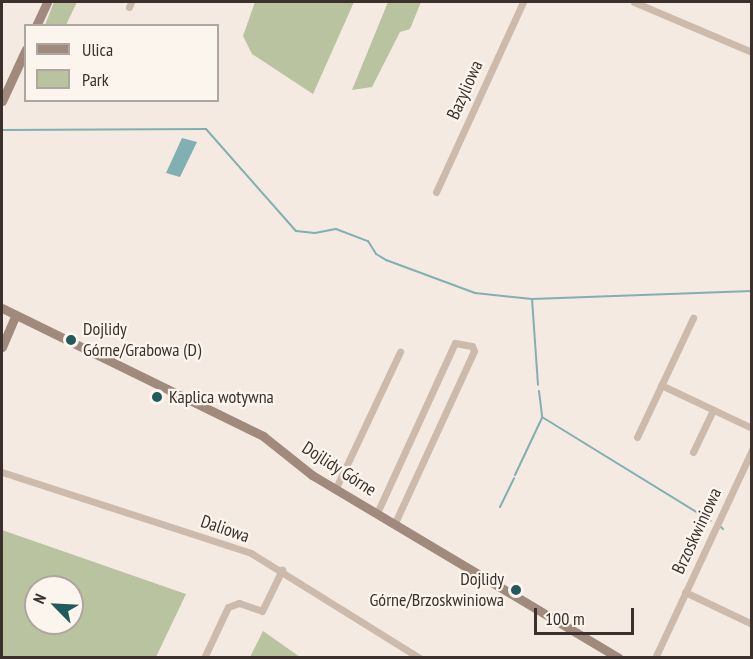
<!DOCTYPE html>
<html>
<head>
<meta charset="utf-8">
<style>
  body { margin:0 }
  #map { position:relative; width:753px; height:659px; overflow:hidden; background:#f4eae1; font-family:"PT Sans Narrow",sans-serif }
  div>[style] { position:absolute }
  .green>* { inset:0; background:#b9c3a0 }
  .water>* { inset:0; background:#80b0b1 }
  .stream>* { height:2px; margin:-1px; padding:0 1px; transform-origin:1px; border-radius:1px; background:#80b0b1 }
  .street>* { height:7px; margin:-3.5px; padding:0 3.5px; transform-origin:3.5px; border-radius:3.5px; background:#ccbaac }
  .secondary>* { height:9px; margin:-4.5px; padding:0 4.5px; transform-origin:4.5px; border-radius:4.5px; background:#a0897d }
  .dots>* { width:16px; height:16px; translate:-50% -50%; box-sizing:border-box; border:3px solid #fbf5ee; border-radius:50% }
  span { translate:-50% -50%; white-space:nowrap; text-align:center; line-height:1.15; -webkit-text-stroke:4.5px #fbf5ee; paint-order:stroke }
  .street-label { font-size:18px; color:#3b302b }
  .poi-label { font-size:18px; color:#3b302b }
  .left { translate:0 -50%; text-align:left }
  .right { translate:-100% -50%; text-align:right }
  .frame { position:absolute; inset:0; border:3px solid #3b302b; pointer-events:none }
  .legend { position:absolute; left:24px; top:24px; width:195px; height:78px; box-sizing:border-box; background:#fbf5ee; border:2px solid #aea6a0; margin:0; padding:8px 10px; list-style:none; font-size:18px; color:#3b302b }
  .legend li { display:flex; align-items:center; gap:12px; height:30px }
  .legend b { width:30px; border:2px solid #aea6a0 }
  .north { position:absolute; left:24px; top:575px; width:60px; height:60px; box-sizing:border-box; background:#fbf5ee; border:2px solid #aea6a0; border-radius:50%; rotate:294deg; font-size:16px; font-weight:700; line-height:24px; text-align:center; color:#3b302b }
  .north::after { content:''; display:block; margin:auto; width:21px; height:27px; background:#205a5d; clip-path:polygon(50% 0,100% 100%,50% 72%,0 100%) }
  .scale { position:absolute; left:534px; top:608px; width:100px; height:27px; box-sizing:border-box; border:3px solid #3b302b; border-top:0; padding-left:8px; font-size:18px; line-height:21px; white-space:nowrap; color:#3b302b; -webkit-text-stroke:4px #fbf5ee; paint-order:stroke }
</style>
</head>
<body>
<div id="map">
  <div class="green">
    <i style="clip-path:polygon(54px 2px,77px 2px,66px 25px,45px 25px)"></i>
    <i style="clip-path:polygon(255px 2px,354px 2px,313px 94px,252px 54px,243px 36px)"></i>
    <i style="clip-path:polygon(388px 2px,421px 2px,410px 29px,400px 32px,372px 87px,352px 90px)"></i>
    <i style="clip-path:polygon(evenodd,2px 530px,186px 594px,156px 657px,2px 657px,2px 530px,36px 587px,72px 587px,72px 623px,36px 623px,36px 587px)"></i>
    <i style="clip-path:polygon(263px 631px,300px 657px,250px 657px)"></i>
  </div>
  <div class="water">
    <i style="clip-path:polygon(182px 138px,197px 142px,180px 177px,166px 173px)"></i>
  </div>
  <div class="stream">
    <i style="left:2px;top:130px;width:204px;rotate:-0.3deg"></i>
    <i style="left:206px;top:129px;width:136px;rotate:48.6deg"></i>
    <i style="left:296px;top:231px;width:19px;rotate:6deg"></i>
    <i style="left:315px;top:233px;width:21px;rotate:-11deg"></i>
    <i style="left:336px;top:229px;width:34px;rotate:21deg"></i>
    <i style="left:368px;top:241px;width:15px;rotate:58deg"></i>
    <i style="left:376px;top:254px;width:12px;rotate:31deg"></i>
    <i style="left:386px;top:260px;width:95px;rotate:20.3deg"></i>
    <i style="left:475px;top:293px;width:57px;rotate:6deg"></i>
    <i style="left:532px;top:299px;width:220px;rotate:-2.1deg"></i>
    <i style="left:532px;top:299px;width:86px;rotate:86deg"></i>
    <i style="left:539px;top:391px;width:26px;rotate:83deg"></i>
    <i style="left:542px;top:417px;width:198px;rotate:31.6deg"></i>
    <i style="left:515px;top:475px;width:63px;rotate:-64.7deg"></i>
    <i style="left:500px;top:507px;width:32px;rotate:-64deg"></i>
    <i style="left:721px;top:527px;width:3px;rotate:45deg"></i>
  </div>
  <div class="street">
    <i style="left:634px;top:2px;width:128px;rotate:23deg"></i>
    <i style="left:129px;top:7px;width:5px;rotate:-68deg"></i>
    <i style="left:436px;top:192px;width:209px;rotate:-65.4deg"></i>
    <i style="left:661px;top:385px;width:101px;rotate:25.3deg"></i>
    <i style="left:637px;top:437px;width:132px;rotate:-64.8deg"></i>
    <i style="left:693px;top:452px;width:47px;rotate:-64.5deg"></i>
    <i style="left:2px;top:472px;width:262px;rotate:18deg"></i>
    <i style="left:251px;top:553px;width:199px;rotate:31.9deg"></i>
    <i style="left:335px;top:490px;width:153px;rotate:-64.8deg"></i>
    <i style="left:377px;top:513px;width:187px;rotate:-65.4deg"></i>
    <i style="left:455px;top:343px;width:17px;rotate:10deg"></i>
    <i style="left:472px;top:346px;width:5px;rotate:68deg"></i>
    <i style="left:474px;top:351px;width:189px;rotate:114.7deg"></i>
    <i style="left:685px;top:592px;width:74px;rotate:25.5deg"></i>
    <i style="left:204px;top:658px;width:56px;rotate:-64.8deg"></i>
    <i style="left:228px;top:607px;width:12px;rotate:-20deg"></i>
    <i style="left:239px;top:603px;width:24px;rotate:19deg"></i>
    <i style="left:262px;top:611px;width:46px;rotate:-64deg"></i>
    <i style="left:655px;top:658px;width:230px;rotate:-65deg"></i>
  </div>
  <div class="secondary">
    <i style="left:36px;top:26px;width:26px;rotate:-65deg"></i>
    <i style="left:2px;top:101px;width:57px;rotate:-65.2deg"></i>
    <i style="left:2px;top:308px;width:291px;rotate:26.1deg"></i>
    <i style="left:263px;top:436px;width:63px;rotate:38.5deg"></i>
    <i style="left:312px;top:475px;width:357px;rotate:30.8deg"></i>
    <i style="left:2px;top:347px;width:34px;rotate:-67deg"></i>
  </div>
  <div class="dots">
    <i style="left:71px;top:340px;background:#205a5d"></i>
    <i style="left:157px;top:397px;background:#205a5d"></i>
    <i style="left:516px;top:590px;background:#205a5d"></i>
  </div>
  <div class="street-label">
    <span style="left:465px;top:90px;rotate:-66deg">Bazyliowa</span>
    <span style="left:339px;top:469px;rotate:33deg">Dojlidy Górne</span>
    <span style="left:225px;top:529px;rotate:19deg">Daliowa</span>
    <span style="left:697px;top:531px;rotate:-65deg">Brzoskwiniowa</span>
  </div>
  <div class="poi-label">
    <span class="left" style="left:83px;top:340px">Dojlidy<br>Górne/Grabowa (D)</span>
    <span class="left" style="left:169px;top:397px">Kaplica wotywna</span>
    <span class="right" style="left:504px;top:590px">Dojlidy<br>Górne/Brzoskwiniowa</span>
  </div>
  <div class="frame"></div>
  <ul class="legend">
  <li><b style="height:8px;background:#a0897d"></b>Ulica</li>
  <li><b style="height:16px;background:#b9c3a0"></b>Park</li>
  </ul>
  <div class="north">N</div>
  <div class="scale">100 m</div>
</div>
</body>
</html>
